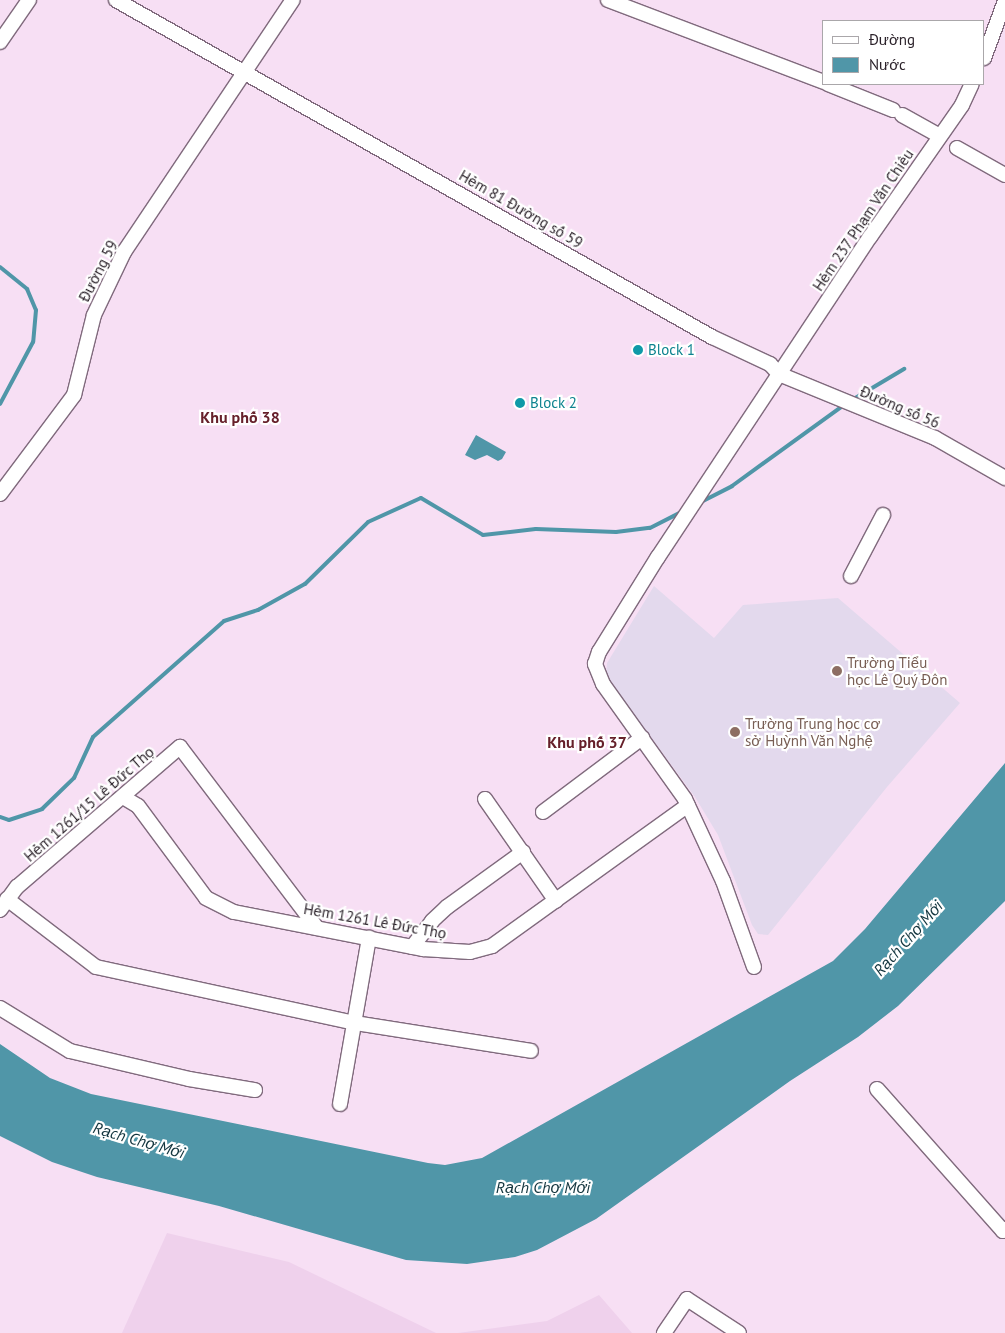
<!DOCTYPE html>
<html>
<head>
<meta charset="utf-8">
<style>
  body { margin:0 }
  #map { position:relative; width:1005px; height:1333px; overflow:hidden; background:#f7dff4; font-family:"PT Sans",sans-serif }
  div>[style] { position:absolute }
  .built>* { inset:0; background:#efd1ec }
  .education>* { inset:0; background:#e3d9ed }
  .water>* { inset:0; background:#5096a8 }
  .stream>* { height:4px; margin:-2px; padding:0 2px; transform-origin:2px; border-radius:2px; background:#5096a8 }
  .roads { filter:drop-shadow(1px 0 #806a7d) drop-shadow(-1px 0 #806a7d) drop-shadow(0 1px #806a7d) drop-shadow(0 -1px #806a7d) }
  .street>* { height:14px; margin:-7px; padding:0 7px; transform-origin:7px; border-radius:7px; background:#fff }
  .dots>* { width:14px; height:14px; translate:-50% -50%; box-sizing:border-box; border:2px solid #fff; border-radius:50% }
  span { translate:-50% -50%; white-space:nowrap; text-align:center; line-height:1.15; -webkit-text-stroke:4.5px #fff; paint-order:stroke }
  .street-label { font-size:15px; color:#2b222a }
  .culture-label { font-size:15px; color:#0d838f }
  .left { translate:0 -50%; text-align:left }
  .education-label { font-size:15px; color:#785e54 }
  .neighbourhood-label { font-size:16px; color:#66202a; font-weight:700 }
  .water-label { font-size:16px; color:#13353e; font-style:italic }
  .legend { position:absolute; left:822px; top:20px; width:162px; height:65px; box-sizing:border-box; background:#fff; border:1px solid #aaa7aa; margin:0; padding:6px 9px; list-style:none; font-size:15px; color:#2b222a }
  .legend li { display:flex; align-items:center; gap:10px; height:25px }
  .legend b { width:25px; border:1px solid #aaa7aa }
</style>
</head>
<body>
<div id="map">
  <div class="built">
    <i style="clip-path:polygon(167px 1233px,289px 1262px,436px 1333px,122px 1333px)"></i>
    <i style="clip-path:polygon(599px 1295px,632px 1333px,458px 1333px,547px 1321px)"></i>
  </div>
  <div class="education">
    <i style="clip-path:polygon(654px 586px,714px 638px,743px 605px,838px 598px,960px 703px,887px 787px,768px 935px,758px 934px,752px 925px,718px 835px,695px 797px,606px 676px,607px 663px)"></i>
  </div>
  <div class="water">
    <i style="clip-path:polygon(476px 435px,506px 452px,502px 459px,498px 461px,487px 455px,475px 460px,465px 455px)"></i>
    <i style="clip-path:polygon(1005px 763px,1005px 901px,898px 1006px,858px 1037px,790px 1081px,596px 1219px,537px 1250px,515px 1257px,467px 1264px,406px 1260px,219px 1206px,97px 1177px,52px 1162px,0 1136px,0 1044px,50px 1078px,91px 1094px,428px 1163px,445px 1165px,482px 1158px,833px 961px,865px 929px)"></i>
  </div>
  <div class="stream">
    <i style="left:0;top:267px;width:35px;rotate:39deg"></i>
    <i style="left:27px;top:289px;width:23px;rotate:67deg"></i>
    <i style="left:36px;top:310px;width:32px;rotate:95deg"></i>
    <i style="left:33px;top:342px;width:70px;rotate:118deg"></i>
    <i style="left:852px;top:400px;width:61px;rotate:-30.8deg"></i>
    <i style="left:701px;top:502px;width:35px;rotate:-27deg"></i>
    <i style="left:732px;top:486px;width:138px;rotate:-35.9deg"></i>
    <i style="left:0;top:817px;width:9px;rotate:18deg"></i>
    <i style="left:9px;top:820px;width:35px;rotate:-18deg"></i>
    <i style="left:42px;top:809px;width:45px;rotate:-44.1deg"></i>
    <i style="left:74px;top:778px;width:45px;rotate:-65.1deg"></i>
    <i style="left:93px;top:737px;width:175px;rotate:-41.5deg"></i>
    <i style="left:224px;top:621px;width:36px;rotate:-18deg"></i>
    <i style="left:258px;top:610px;width:54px;rotate:-29deg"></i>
    <i style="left:305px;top:584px;width:88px;rotate:-44.5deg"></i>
    <i style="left:368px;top:522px;width:58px;rotate:-24.4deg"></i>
    <i style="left:421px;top:498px;width:72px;rotate:30.8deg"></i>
    <i style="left:483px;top:535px;width:53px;rotate:-6.5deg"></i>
    <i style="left:536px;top:529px;width:80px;rotate:2.1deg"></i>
    <i style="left:616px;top:532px;width:34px;rotate:-7deg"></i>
    <i style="left:650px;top:528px;width:35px;rotate:-27deg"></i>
  </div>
  <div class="roads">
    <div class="street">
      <i style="left:116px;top:0;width:685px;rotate:29.49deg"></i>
      <i style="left:712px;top:337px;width:64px;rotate:25deg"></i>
      <i style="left:770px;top:364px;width:13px;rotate:48deg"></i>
      <i style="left:779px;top:374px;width:169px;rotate:22.3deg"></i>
      <i style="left:935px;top:438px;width:81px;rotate:29.7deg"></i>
      <i style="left:608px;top:0;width:231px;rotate:20.8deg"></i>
      <i style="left:0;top:42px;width:51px;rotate:-55.4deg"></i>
      <i style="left:984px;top:58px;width:61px;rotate:-69.8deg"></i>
      <i style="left:828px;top:84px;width:70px;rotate:21.8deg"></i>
      <i style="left:902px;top:115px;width:43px;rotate:28.9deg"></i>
      <i style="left:957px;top:148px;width:55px;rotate:29.4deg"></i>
      <i style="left:0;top:494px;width:124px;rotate:-53.2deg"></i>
      <i style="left:74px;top:395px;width:82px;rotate:-76deg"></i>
      <i style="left:94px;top:315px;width:70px;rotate:-64.5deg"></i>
      <i style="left:124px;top:252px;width:303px;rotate:-56.2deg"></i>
      <i style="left:851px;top:576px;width:69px;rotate:-62.3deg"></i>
      <i style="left:123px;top:797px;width:17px;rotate:31deg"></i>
      <i style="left:138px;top:806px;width:114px;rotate:53.5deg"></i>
      <i style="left:206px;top:898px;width:31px;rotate:27deg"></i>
      <i style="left:234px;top:912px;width:193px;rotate:11.1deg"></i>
      <i style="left:423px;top:949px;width:47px;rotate:3.7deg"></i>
      <i style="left:470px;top:952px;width:23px;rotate:-15deg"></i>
      <i style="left:492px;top:946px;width:241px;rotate:-35.7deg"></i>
      <i style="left:485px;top:799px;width:124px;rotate:55.2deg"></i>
      <i style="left:543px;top:812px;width:124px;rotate:-36.8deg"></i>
      <i style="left:7px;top:899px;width:112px;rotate:37.4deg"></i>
      <i style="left:96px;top:967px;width:265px;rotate:12.2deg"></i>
      <i style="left:355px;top:1023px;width:178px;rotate:9deg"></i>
      <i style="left:0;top:910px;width:29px;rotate:-54deg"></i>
      <i style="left:17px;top:887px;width:215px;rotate:-40.7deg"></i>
      <i style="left:180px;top:747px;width:227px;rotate:52.9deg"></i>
      <i style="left:412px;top:947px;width:33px;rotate:-52deg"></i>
      <i style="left:432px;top:921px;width:21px;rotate:-43deg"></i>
      <i style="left:447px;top:907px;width:94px;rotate:-35.9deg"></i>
      <i style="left:754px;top:967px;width:91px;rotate:-109.8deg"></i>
      <i style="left:723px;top:881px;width:90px;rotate:-114.9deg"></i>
      <i style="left:685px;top:799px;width:141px;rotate:-125.5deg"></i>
      <i style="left:603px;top:684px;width:22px;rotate:-112deg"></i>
      <i style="left:595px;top:664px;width:13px;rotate:-72deg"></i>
      <i style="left:599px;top:652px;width:112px;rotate:-58.2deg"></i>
      <i style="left:658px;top:557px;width:384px;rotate:-56.5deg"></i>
      <i style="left:870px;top:237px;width:161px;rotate:-55.1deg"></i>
      <i style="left:962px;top:105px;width:23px;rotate:-65deg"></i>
      <i style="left:0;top:1008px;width:82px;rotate:31.6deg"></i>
      <i style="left:70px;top:1051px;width:122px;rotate:13.2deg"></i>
      <i style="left:189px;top:1079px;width:67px;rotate:9.5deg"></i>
      <i style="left:877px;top:1089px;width:190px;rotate:48.4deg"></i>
      <i style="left:1003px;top:1231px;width:3px;rotate:-45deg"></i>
      <i style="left:340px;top:1104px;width:169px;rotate:-80.1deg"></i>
      <i style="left:664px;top:1333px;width:41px;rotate:-55.9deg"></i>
      <i style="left:687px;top:1299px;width:62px;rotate:33.2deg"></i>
    </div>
  </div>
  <div class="dots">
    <i style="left:638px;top:350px;background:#0f9aa8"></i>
    <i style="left:520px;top:403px;background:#0f9aa8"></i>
    <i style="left:837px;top:671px;background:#8d6e63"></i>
    <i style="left:735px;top:732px;background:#8d6e63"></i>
  </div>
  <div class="street-label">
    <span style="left:521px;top:209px;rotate:30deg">Hẻm 81 Đường số 59</span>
    <span style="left:863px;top:220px;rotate:-56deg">Hẻm 237 Phạm Văn Chiêu</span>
    <span style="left:98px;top:271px;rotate:-63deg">Đường 59</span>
    <span style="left:900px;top:407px;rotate:23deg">Đường số 56</span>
    <span style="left:89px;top:804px;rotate:-41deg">Hẻm 1261/15 Lê Đức Thọ</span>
    <span style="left:375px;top:921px;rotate:10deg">Hẻm 1261 Lê Đức Thọ</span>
  </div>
  <div class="culture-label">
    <span class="left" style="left:648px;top:350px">Block 1</span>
    <span class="left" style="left:530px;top:403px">Block 2</span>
  </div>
  <div class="education-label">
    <span class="left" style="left:847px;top:671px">Trường Tiểu<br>học Lê Quý Đôn</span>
    <span class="left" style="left:745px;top:732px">Trường Trung học cơ<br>sở Huỳnh Văn Nghệ</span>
  </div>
  <div class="neighbourhood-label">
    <span style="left:240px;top:417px">Khu phố 38</span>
    <span style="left:587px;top:742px">Khu phố 37</span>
  </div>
  <div class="water-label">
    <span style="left:908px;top:938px;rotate:-48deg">Rạch Chợ Mới</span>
    <span style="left:139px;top:1140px;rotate:16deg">Rạch Chợ Mới</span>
    <span style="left:543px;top:1187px">Rạch Chợ Mới</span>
  </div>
  <ul class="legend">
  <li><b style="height:6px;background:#fff"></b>Đường</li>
  <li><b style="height:14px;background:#5096a8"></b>Nước</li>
  </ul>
</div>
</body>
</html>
